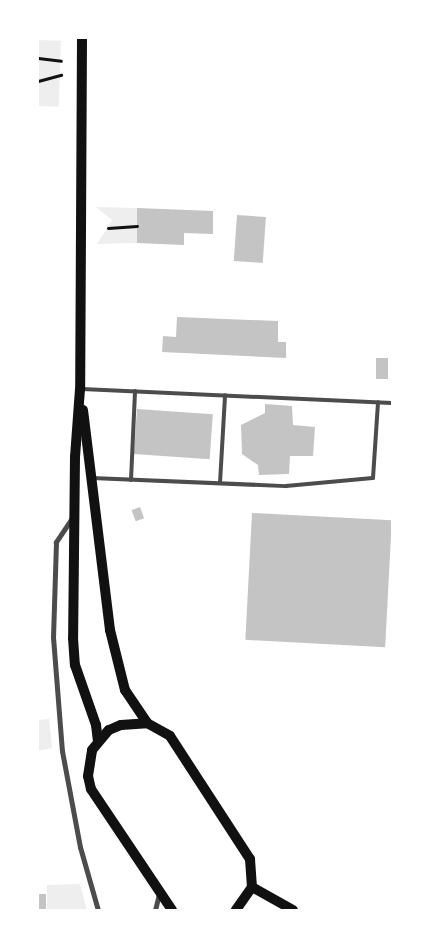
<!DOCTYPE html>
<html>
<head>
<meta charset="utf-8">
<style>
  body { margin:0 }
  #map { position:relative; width:430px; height:948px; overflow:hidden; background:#fff; font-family:Inter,sans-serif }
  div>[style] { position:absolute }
  .green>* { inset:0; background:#eee; transform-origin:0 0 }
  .building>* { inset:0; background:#c4c4c4; transform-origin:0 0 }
  .path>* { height:3px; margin:-1.5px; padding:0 1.5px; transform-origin:1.5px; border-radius:1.5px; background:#111 }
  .service>* { height:4px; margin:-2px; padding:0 2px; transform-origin:2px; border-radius:2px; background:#4c4c4c }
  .minor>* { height:5px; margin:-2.5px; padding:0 2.5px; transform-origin:2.5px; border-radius:2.5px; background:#4c4c4c }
  .secondary>* { height:10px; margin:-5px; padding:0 5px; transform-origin:5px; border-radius:5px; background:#111 }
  span { translate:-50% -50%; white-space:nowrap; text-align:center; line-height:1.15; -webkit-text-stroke:4.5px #fff; paint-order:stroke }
  .frame { position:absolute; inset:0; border:39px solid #fff; pointer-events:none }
</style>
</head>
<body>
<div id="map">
  <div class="green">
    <i style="left:38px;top:40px;width:23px;height:66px;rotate:2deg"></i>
    <i style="clip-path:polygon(96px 207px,137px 208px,137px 243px,97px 244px,112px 220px)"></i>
    <i style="clip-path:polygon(49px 719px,52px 748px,38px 751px,38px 720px)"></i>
    <i style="clip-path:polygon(80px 884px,87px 910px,47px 910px,47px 885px)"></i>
  </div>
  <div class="building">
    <i style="clip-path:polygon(137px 208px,213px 211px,213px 234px,184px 233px,184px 245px,137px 243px)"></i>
    <i style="left:237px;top:215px;width:29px;height:46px;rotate:4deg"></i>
    <i style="clip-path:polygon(177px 317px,278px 321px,278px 342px,286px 342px,286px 358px,162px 352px,163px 336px,176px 337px)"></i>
    <i style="left:376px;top:358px;width:12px;height:21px"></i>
    <i style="clip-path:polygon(265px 404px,292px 406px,293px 425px,315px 427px,313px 456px,290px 456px,289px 474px,259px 475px,258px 465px,242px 454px,241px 425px,265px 413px)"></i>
    <i style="left:137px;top:409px;width:76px;height:45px;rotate:4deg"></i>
    <i style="left:140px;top:507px;width:12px;height:9px;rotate:70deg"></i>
    <i style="left:252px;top:513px;width:140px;height:127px;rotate:3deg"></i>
    <i style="left:38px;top:894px;width:8px;height:16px"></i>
  </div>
  <div class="path">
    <i style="left:38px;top:58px;width:23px;rotate:7deg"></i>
    <i style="left:38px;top:81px;width:24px;rotate:-15deg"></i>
    <i style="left:108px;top:228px;width:29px;rotate:-4deg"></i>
  </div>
  <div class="service">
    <i style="left:82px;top:389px;width:310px;rotate:2.6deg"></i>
    <i style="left:92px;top:478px;width:194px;rotate:2.4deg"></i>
    <i style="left:286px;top:486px;width:87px;rotate:-5.3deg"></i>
    <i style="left:373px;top:478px;width:76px;rotate:-86.2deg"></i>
    <i style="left:131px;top:480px;width:89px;rotate:-87.4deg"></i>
    <i style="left:220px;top:483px;width:88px;rotate:-86.7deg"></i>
  </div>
  <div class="minor">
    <i style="left:72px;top:518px;width:29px;rotate:124deg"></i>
    <i style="left:56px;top:542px;width:95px;rotate:91.8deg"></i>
    <i style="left:53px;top:637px;width:114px;rotate:85.5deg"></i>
    <i style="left:62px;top:751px;width:98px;rotate:79.4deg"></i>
    <i style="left:80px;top:847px;width:66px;rotate:74.1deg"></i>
    <i style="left:155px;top:910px;width:16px;rotate:-76deg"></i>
  </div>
  <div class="secondary">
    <i style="left:82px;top:38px;width:351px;rotate:90.3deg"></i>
    <i style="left:80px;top:389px;width:68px;rotate:94.2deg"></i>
    <i style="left:75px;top:457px;width:181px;rotate:90.6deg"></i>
    <i style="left:73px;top:638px;width:27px;rotate:86deg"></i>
    <i style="left:75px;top:665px;width:64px;rotate:70.7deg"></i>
    <i style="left:96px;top:725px;width:16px;rotate:83deg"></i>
    <i style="left:83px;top:410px;width:222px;rotate:83deg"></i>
    <i style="left:110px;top:630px;width:62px;rotate:76deg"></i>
    <i style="left:125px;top:690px;width:40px;rotate:56deg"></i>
    <i style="left:252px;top:887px;width:47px;rotate:29.3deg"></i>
    <i style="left:172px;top:910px;width:146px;rotate:-123.8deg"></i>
    <i style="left:91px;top:789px;width:13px;rotate:-103deg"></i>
    <i style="left:88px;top:776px;width:26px;rotate:-81deg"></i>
    <i style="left:92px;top:750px;width:26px;rotate:-50deg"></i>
    <i style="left:109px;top:730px;width:13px;rotate:-23deg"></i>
    <i style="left:121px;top:725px;width:26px;rotate:-4deg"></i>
    <i style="left:147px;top:723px;width:26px;rotate:29deg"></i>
    <i style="left:170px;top:736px;width:147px;rotate:57deg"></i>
    <i style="left:250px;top:859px;width:28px;rotate:86deg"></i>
    <i style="left:252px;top:887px;width:28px;rotate:125deg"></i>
  </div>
  <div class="frame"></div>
</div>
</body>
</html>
